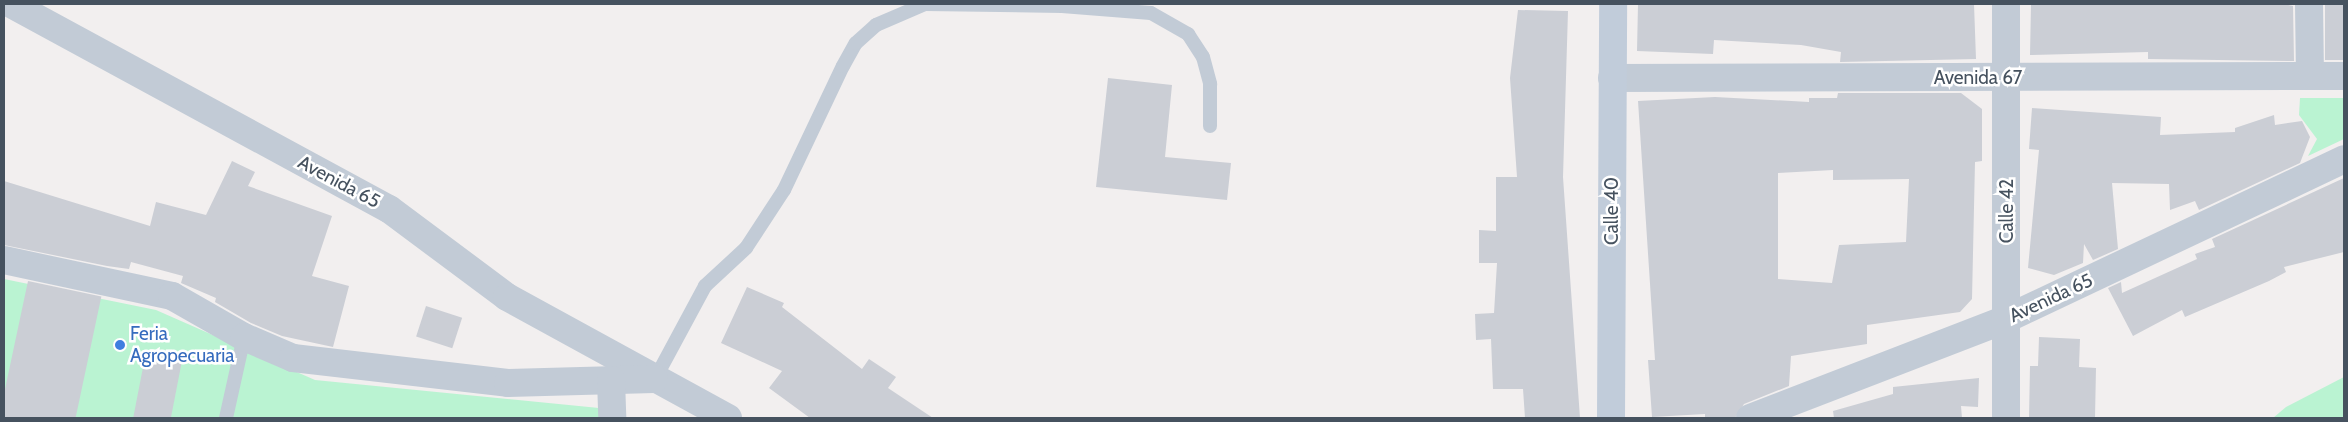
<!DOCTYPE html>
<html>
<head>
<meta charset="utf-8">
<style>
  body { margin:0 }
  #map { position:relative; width:2348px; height:422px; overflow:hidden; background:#f2efef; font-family:Cabin,sans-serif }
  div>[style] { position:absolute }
  .green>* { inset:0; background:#baf3d2 }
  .building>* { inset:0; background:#cbced5; transform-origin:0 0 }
  .lane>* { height:14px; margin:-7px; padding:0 7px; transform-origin:7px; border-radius:7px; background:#c2cbd6 }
  .street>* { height:28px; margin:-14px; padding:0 14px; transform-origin:14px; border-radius:14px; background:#c2cbd6 }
  .secondary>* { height:28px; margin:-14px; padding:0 14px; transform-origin:14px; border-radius:14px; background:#c1ccda }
  .dots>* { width:14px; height:14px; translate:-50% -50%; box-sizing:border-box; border:2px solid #fff; border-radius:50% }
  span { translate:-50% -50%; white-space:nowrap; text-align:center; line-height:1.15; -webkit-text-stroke:5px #fff; paint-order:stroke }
  .street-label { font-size:19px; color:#46525f }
  .shop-label { font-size:19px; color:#366cbe }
  .left { translate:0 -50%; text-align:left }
  .frame { position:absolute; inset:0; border:5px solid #46525f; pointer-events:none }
</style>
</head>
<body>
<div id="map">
  <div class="green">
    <i style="clip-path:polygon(2300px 98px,2344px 98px,2344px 139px,2308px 156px,2317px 139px,2299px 115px)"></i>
    <i style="clip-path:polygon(4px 279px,156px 310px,315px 380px,599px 408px,599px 418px,4px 418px)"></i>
    <i style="clip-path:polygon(2344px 377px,2344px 418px,2273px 418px,2286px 407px)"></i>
  </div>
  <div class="building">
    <i style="clip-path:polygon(1638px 4px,1974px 4px,1976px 59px,1840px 62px,1841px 52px,1801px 45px,1714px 40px,1713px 54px,1637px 51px)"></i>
    <i style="clip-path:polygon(2031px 4px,2284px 4px,2293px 6px,2294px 61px,2148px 59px,2148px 52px,2030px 55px)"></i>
    <i style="left:2325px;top:4px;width:19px;height:56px"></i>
    <i style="clip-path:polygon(1518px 10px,1568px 11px,1563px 177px,1580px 418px,1525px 418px,1523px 389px,1493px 389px,1491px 339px,1476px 340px,1475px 314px,1494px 313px,1497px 263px,1479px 263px,1479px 230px,1496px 231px,1496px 177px,1517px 177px,1510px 78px)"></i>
    <i style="clip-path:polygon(1108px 78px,1172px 85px,1165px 157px,1231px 163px,1227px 200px,1096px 187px)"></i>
    <i style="clip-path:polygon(evenodd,1838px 93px,1961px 93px,1982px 109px,1982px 161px,1975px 162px,1972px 299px,1960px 312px,1867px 325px,1867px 344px,1791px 356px,1789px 386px,1744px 404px,1735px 418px,1705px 418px,1705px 414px,1652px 417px,1648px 360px,1655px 360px,1638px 101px,1715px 97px,1809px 102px,1809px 98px,1837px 98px,1838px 93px,1833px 170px,1833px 180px,1909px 179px,1906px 242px,1839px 245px,1832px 283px,1778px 279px,1778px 173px,1833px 170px)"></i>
    <i style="clip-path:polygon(2032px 108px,2161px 117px,2160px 135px,2235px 132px,2235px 128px,2274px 115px,2275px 125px,2302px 121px,2310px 137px,2300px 163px,2199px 210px,2195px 201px,2170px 210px,2169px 184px,2112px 183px,2118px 249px,2093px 260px,2084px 244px,2083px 263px,2054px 275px,2028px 268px,2039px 150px,2029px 149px)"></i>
    <i style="clip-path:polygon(232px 161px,255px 172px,248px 186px,332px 216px,312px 276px,349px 286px,333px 347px,282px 336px,251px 323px,215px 302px,216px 298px,181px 283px,183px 276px,131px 262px,129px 269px,107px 266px,4px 245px,4px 181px,150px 226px,156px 202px,206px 215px)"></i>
    <i style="clip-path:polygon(2344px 178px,2344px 252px,2284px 267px,2286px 272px,2269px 281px,2185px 317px,2182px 310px,2133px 336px,2108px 288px,2121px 282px,2122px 293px,2197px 259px,2195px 254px,2215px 247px,2212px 239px)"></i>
    <i style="left:28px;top:281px;width:75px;height:139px;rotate:12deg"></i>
    <i style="clip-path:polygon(747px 287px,784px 303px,782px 307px,862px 369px,869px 359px,896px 377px,888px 388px,933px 418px,810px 418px,769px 388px,782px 371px,721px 343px)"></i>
    <i style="left:426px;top:306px;width:38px;height:32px;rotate:18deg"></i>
    <i style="clip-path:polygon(2039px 337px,2080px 339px,2079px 367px,2096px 368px,2095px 418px,2029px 418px,2030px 366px,2038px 366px)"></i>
    <i style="left:146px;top:352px;width:37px;height:67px;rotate:11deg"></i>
    <i style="clip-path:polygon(1979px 378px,1978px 407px,1961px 406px,1962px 418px,1834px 418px,1833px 411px,1893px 394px,1893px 387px)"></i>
  </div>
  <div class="lane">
    <i style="left:655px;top:379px;width:106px;rotate:-61.7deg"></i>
    <i style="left:705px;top:286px;width:56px;rotate:-42.8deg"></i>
    <i style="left:746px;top:248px;width:69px;rotate:-56.8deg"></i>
    <i style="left:784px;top:190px;width:137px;rotate:-64.6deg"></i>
    <i style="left:843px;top:66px;width:26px;rotate:-61deg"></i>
    <i style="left:856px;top:43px;width:27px;rotate:-42deg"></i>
    <i style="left:876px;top:25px;width:53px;rotate:-23.2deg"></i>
    <i style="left:925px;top:4px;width:137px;rotate:0.8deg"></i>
    <i style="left:1062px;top:6px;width:89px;rotate:4.5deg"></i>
    <i style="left:1151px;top:13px;width:43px;rotate:29.6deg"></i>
    <i style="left:1188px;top:34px;width:27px;rotate:57deg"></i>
    <i style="left:1203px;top:57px;width:28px;rotate:75deg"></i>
    <i style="left:1210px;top:84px;width:42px;rotate:90deg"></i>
    <i style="left:226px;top:418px;width:83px;rotate:-77.5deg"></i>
  </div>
  <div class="street">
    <i style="left:11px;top:4px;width:430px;rotate:28.5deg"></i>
    <i style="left:389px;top:209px;width:147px;rotate:36.7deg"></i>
    <i style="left:507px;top:297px;width:252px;rotate:28.7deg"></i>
    <i style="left:2309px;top:4px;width:71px;rotate:89.2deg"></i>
    <i style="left:1612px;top:78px;width:732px;rotate:-0.16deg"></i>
    <i style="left:4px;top:260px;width:172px;rotate:12.1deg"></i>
    <i style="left:172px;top:296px;width:83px;rotate:29.7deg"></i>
    <i style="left:244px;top:337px;width:53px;rotate:23.2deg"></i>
    <i style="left:293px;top:358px;width:216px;rotate:6.6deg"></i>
    <i style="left:508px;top:383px;width:146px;rotate:-1.6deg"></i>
    <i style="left:611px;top:380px;width:38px;rotate:88deg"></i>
    <i style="left:1750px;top:418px;width:274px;rotate:-21.1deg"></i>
    <i style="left:2006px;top:319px;width:374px;rotate:-25.3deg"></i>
    <i style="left:2006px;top:418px;width:414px;rotate:-90deg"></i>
  </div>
  <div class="secondary">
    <i style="left:1611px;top:418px;width:414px;rotate:-89.7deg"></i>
  </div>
  <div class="dots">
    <i style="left:120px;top:345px;background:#3f7fe0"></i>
  </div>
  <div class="street-label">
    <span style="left:1978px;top:78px">Avenida 67</span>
    <span style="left:339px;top:182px;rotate:28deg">Avenida 65</span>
    <span style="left:1612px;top:211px;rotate:-90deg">Calle 40</span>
    <span style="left:2007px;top:211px;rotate:-90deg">Calle 42</span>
    <span style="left:2051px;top:298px;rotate:-25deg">Avenida 65</span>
  </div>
  <div class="shop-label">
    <span class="left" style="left:130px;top:345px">Feria<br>Agropecuaria</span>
  </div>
  <div class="frame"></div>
</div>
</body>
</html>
